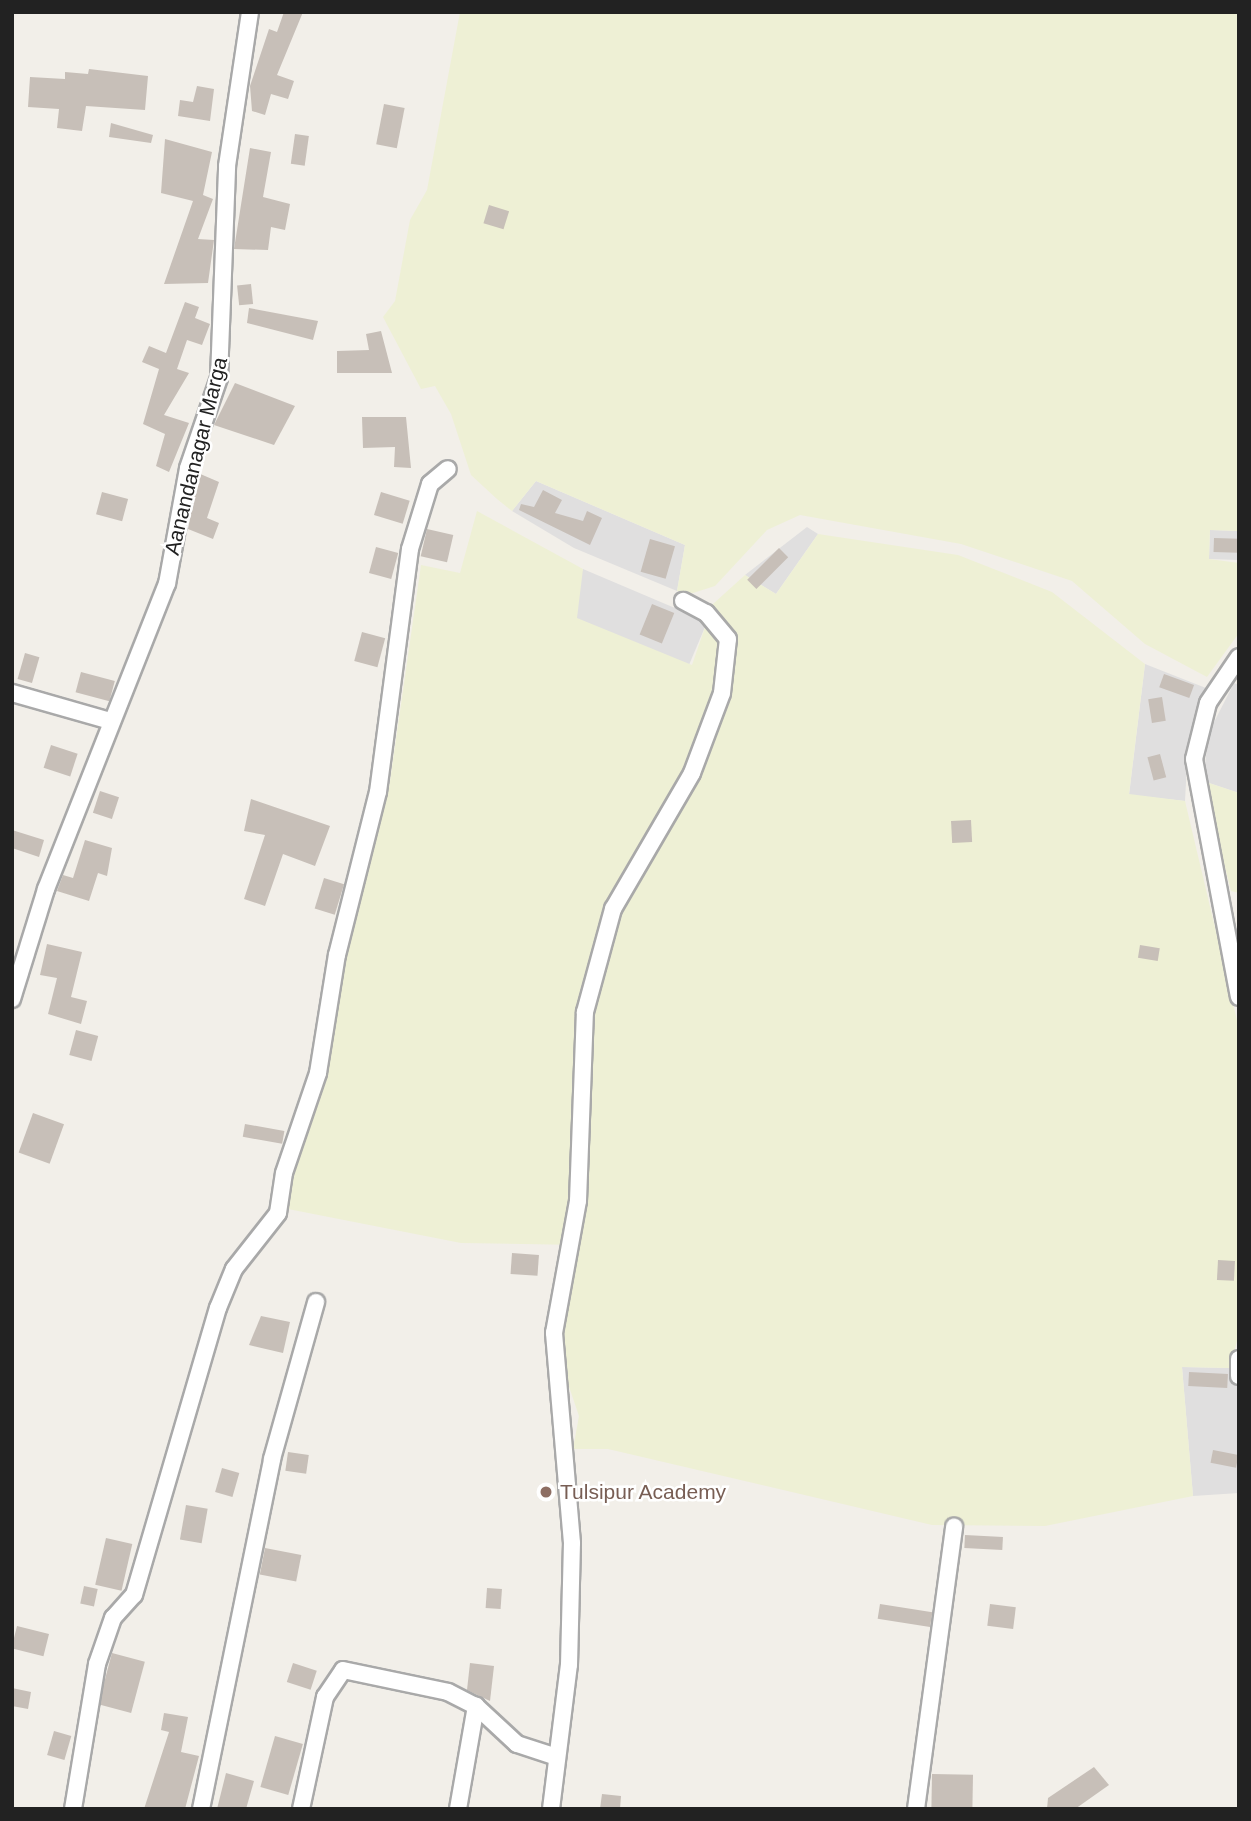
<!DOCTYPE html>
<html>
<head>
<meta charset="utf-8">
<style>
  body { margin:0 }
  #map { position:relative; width:1251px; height:1821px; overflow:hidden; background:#f2efe9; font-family:Helvetica,sans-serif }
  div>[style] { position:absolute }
  .residential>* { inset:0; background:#e0dfdf; transform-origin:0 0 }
  .farmland>* { inset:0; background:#eef0d5 }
  .building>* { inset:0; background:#c7bfb8; transform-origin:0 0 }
  .roads { filter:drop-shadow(2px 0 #a9a9a9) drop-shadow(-2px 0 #a9a9a9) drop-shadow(0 2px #a9a9a9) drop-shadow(0 -2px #a9a9a9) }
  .minor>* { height:16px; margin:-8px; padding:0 8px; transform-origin:8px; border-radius:8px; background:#fff }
  .dots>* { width:19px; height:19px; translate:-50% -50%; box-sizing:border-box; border:4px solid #fff; border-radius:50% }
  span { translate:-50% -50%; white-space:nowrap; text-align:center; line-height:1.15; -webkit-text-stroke:5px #fff; paint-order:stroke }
  .street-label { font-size:21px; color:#222 }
  .education-label { font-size:21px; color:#785e54 }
  .left { translate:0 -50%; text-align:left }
  .frame { position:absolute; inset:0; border:14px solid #222; pointer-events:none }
</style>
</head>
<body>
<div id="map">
  <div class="residential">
    <i style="clip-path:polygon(536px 481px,685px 545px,677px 591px,574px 548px,512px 511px)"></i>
    <i style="clip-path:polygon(807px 527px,818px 534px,776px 594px,745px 575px)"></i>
    <i style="left:1210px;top:530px;width:29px;height:29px;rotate:2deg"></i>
    <i style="left:583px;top:569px;width:135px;height:48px;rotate:23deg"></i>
    <i style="clip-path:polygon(1145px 664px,1211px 690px,1198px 706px,1188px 745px,1185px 801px,1129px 795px)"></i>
    <i style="clip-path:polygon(1234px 683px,1239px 685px,1239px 793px,1203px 781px,1209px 732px)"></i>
    <i style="clip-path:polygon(1182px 1367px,1230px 1368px,1239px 1388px,1239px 1493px,1193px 1496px)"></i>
  </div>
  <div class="farmland">
    <i style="clip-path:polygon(460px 12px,1239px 12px,1239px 531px,1210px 530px,1209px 559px,1239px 563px,1239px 633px,1207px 677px,1145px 644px,1072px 581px,961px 544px,800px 515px,767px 530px,715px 586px,693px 593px,677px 591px,685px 545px,536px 481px,512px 511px,497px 499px,471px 475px,451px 414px,435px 386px,421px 389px,383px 317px,395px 301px,410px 220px,427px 190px)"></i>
    <i style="clip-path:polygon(477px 511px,583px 569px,577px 618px,692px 665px,713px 604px,745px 575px,776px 594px,818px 534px,958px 555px,1052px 592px,1145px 664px,1129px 794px,1185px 801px,1239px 1029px,1239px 1333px,1230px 1368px,1182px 1367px,1193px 1496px,1045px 1526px,932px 1525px,608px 1449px,573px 1449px,579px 1416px,563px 1369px,563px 1312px,580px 1245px,461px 1243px,288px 1209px,292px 1170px,324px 1071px,354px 919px,389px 788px,421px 565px,460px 573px)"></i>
    <i style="clip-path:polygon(1203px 781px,1239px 793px,1239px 893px,1231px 891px)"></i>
  </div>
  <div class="building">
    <i style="clip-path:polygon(284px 12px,303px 12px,277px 75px,294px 81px,288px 99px,271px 94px,265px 115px,252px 111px,250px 86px,269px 29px,277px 32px)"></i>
    <i style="clip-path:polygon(89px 69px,148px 76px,145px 110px,86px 106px,82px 131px,57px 128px,59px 109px,28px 107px,30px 77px,65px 79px,65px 72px,88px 74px)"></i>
    <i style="clip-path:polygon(197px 86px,214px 89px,210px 121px,178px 116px,180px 100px,193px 102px)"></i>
    <i style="left:384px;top:104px;width:21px;height:41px;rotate:11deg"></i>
    <i style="clip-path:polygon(111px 123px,153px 135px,151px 143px,109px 137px)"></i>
    <i style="left:295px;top:134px;width:14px;height:30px;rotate:8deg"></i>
    <i style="clip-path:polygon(165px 139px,212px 152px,203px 195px,213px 199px,198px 239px,214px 240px,208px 283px,164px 284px,193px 201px,161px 193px)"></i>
    <i style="clip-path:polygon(250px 148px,271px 152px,263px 197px,290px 204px,285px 230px,271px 227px,268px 250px,234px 249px)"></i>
    <i style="left:489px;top:205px;width:21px;height:19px;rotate:17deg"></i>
    <i style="left:251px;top:284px;width:20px;height:14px;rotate:84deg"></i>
    <i style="clip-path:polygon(185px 302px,199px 307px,195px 318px,210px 324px,202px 345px,187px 340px,177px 369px,189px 373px,164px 415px,189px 423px,169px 472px,156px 466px,165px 434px,143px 424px,159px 369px,142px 362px,149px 346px,166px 353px)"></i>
    <i style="clip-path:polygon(249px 308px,318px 321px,313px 340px,247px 323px)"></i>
    <i style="clip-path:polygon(381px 331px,392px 373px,337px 373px,337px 351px,369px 350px,366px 334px)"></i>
    <i style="clip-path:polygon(235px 383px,295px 406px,274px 445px,214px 425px)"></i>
    <i style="clip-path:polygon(362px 417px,406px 417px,411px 468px,394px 467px,395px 447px,363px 448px)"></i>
    <i style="clip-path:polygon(198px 473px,219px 482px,207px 518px,219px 523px,213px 539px,188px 529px)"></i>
    <i style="clip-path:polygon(543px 490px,562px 500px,555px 513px,583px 521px,587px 511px,602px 518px,590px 545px,519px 510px,521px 504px,534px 507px)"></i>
    <i style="left:102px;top:492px;width:27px;height:23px;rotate:15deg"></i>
    <i style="left:381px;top:492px;width:30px;height:24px;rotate:17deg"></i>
    <i style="left:427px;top:529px;width:27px;height:28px;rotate:13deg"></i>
    <i style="left:1214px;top:538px;width:25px;height:14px;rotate:2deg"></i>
    <i style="left:650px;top:539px;width:26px;height:34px;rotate:16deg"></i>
    <i style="left:376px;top:547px;width:23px;height:27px;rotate:15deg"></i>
    <i style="left:779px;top:548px;width:13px;height:45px;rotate:45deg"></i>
    <i style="left:652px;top:604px;width:24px;height:33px;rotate:22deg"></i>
    <i style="left:362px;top:632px;width:24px;height:30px;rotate:15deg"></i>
    <i style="left:25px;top:653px;width:15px;height:27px;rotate:16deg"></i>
    <i style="left:81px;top:672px;width:35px;height:21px;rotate:15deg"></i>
    <i style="left:1164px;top:674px;width:32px;height:14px;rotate:20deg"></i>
    <i style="left:1162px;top:697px;width:24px;height:14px;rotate:81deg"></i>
    <i style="left:51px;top:745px;width:28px;height:24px;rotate:18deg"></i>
    <i style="left:1160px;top:754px;width:24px;height:13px;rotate:75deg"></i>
    <i style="left:100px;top:791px;width:20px;height:23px;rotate:18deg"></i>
    <i style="clip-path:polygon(251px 799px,330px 826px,315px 866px,283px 854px,265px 906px,244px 899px,265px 835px,244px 831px)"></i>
    <i style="left:971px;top:820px;width:22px;height:20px;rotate:87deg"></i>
    <i style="clip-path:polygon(12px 830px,44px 840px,39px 857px,12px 848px)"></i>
    <i style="clip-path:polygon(85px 840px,112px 848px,107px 876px,98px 873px,89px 901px,57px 891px,63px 875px,73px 878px)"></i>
    <i style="left:324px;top:878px;width:21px;height:32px;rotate:17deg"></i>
    <i style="clip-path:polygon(47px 944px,82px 952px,71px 997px,87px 1001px,81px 1024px,48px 1014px,57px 978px,40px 975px)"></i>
    <i style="left:1140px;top:945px;width:20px;height:13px;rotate:9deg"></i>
    <i style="left:76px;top:1030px;width:23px;height:26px;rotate:15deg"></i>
    <i style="left:33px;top:1113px;width:33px;height:42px;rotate:20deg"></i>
    <i style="left:245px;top:1124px;width:40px;height:13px;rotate:10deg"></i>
    <i style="left:512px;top:1253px;width:27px;height:21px;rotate:4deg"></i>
    <i style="left:1218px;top:1260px;width:17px;height:20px;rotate:3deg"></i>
    <i style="clip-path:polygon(261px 1316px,290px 1322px,283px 1353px,249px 1345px)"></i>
    <i style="left:1189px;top:1372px;width:39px;height:14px;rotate:3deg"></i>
    <i style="left:1213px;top:1450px;width:26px;height:13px;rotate:11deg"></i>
    <i style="left:288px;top:1452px;width:21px;height:19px;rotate:8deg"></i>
    <i style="left:222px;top:1468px;width:18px;height:25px;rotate:16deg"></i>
    <i style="left:186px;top:1505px;width:22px;height:35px;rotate:10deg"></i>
    <i style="left:965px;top:1535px;width:38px;height:13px;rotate:3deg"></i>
    <i style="left:106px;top:1538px;width:27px;height:48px;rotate:13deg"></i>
    <i style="left:265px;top:1548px;width:37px;height:27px;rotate:11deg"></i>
    <i style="left:84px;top:1586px;width:14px;height:18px;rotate:12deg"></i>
    <i style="left:487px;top:1588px;width:15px;height:20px;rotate:4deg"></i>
    <i style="left:880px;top:1604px;width:53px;height:15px;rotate:9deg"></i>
    <i style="left:990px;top:1604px;width:26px;height:22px;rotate:7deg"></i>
    <i style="left:17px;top:1626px;width:33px;height:23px;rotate:14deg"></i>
    <i style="left:112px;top:1653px;width:34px;height:53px;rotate:15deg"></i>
    <i style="left:293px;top:1663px;width:25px;height:20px;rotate:18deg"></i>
    <i style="clip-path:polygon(470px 1663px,494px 1666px,490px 1701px,467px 1690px)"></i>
    <i style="clip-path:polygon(12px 1688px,31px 1692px,28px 1709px,12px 1706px)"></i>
    <i style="clip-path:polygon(164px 1713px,188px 1717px,181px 1752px,199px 1756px,185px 1809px,144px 1809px,169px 1732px,161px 1730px)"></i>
    <i style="left:54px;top:1731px;width:18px;height:25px;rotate:16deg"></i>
    <i style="left:275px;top:1736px;width:29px;height:53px;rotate:16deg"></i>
    <i style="clip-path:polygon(1094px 1767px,1109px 1785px,1075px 1809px,1047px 1809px,1048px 1798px)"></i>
    <i style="clip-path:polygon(226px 1773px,254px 1781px,246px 1809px,217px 1809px)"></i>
    <i style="left:932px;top:1774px;width:41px;height:34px;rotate:1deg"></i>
    <i style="clip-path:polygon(602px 1794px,621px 1796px,620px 1809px,600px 1809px)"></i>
  </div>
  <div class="roads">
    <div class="minor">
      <i style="left:1239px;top:657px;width:55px;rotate:124deg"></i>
      <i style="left:1208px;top:703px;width:58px;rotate:104deg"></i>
      <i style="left:1194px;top:759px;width:242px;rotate:79.3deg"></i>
      <i style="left:12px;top:693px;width:102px;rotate:15.9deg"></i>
      <i style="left:12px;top:999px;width:115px;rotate:-72.8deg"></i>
      <i style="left:46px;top:889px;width:328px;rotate:-68.4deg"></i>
      <i style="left:167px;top:584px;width:118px;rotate:-79.7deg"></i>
      <i style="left:188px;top:468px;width:95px;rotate:-71deg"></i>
      <i style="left:219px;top:378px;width:212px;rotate:-87.8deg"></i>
      <i style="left:227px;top:166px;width:156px;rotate:-81.5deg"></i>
      <i style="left:1239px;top:1359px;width:17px;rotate:90deg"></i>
      <i style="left:73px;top:1809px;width:147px;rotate:-80.6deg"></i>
      <i style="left:97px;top:1664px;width:49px;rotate:-70.8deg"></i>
      <i style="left:113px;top:1618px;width:31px;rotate:-48deg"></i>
      <i style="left:134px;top:1595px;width:299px;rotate:-73.7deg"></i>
      <i style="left:218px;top:1308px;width:42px;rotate:-67.7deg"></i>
      <i style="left:234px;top:1269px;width:71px;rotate:-51.8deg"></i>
      <i style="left:278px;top:1213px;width:40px;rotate:-81.5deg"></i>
      <i style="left:284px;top:1173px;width:106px;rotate:-71.2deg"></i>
      <i style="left:318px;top:1073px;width:120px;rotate:-80.9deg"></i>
      <i style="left:337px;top:955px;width:168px;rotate:-75.9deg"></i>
      <i style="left:378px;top:792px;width:245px;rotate:-82.5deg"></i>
      <i style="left:410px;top:549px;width:68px;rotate:-72.9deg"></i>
      <i style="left:430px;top:484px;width:23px;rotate:-40deg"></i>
      <i style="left:201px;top:1809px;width:357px;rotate:-78.5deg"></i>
      <i style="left:272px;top:1459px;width:163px;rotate:-74.3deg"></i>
      <i style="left:301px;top:1809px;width:115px;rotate:-77.9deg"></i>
      <i style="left:325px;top:1697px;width:32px;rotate:-56deg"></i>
      <i style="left:343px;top:1670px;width:107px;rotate:11.8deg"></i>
      <i style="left:448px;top:1692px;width:31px;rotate:27deg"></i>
      <i style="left:476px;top:1706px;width:56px;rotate:42.8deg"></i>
      <i style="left:517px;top:1744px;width:39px;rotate:18deg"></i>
      <i style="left:458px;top:1809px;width:105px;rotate:-80.1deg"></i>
      <i style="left:551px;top:1809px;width:145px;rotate:-82.9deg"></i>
      <i style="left:569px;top:1665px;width:122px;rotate:-88.6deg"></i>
      <i style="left:572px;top:1543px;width:211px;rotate:-94.9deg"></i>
      <i style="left:554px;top:1333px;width:134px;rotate:-79.7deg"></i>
      <i style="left:578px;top:1201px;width:189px;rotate:-87.9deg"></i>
      <i style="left:585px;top:1012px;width:107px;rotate:-74.8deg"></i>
      <i style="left:613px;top:909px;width:157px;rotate:-59.8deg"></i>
      <i style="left:692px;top:773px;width:85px;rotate:-69.4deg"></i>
      <i style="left:722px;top:693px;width:54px;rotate:-83.7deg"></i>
      <i style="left:728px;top:639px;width:34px;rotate:-130deg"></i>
      <i style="left:706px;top:613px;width:26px;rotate:-152deg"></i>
      <i style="left:916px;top:1809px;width:285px;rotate:-82.3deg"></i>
    </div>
  </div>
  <div class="dots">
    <i style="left:546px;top:1492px;background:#8d6e63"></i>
  </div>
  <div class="street-label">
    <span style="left:196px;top:456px;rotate:-76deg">Aanandanagar Marga</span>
  </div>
  <div class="education-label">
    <span class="left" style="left:560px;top:1492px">Tulsipur Academy</span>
  </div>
  <div class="frame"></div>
</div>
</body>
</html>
